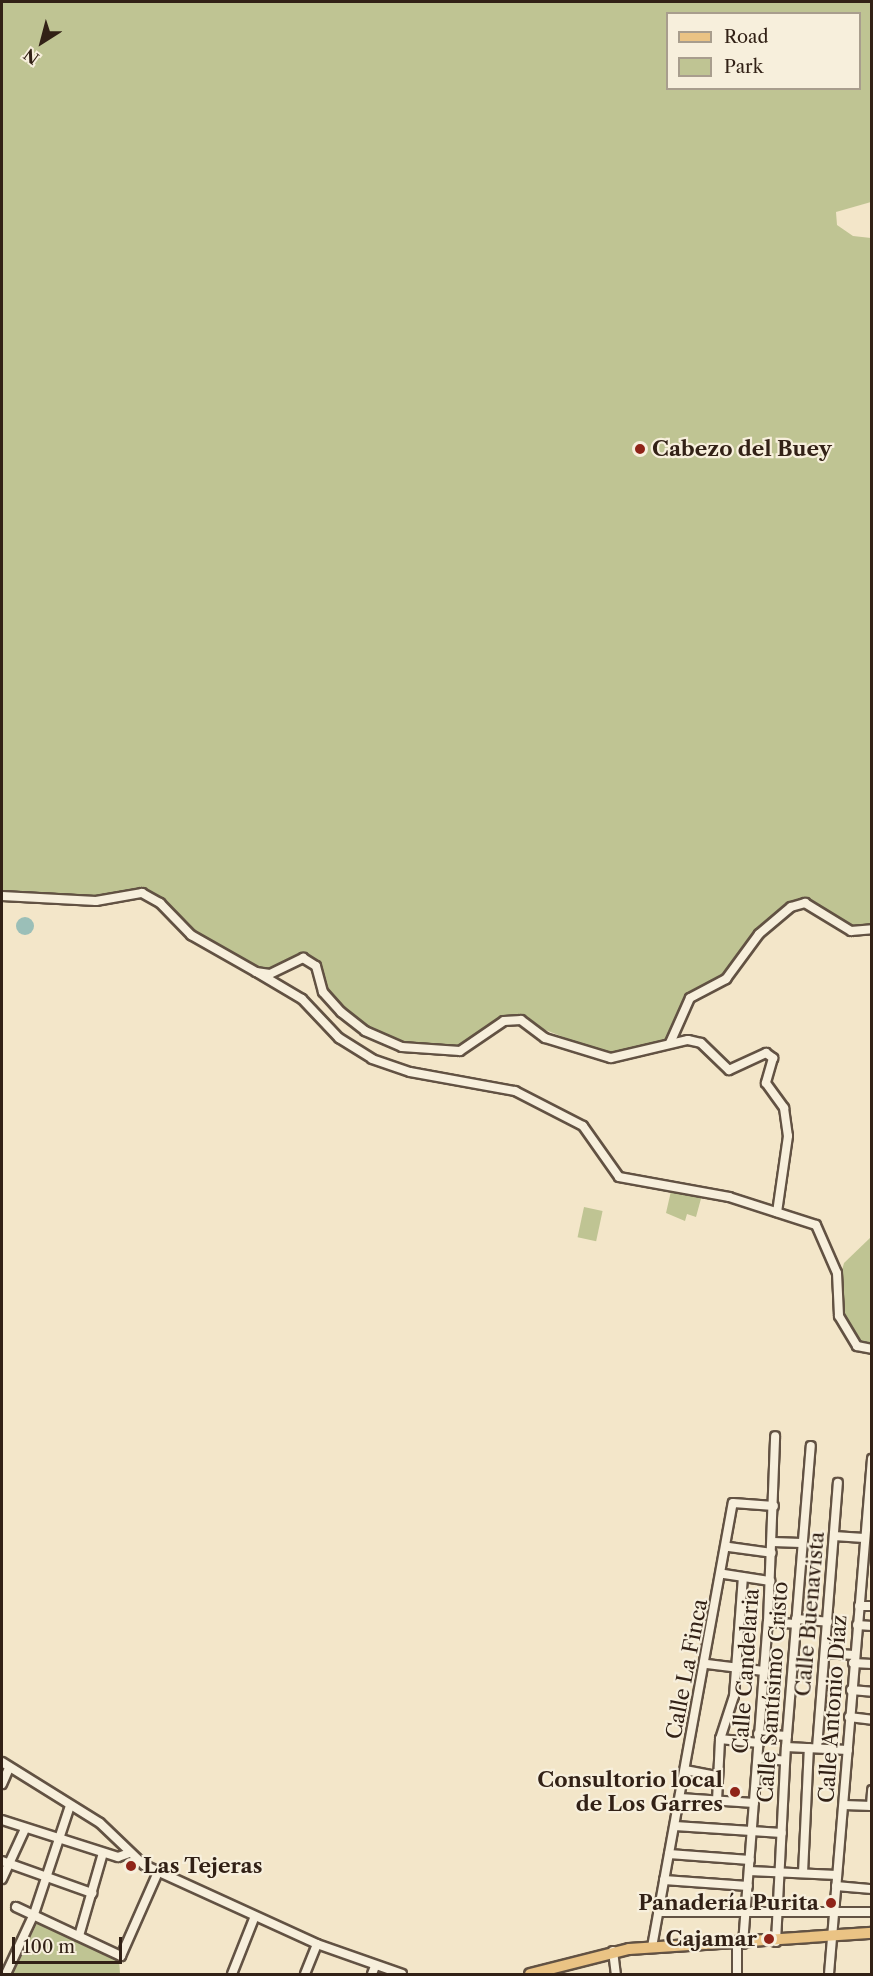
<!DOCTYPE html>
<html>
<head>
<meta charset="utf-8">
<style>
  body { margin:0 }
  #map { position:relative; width:873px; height:1976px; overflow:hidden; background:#f3e6c9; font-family:"Libre Caslon Text",serif }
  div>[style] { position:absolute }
  .green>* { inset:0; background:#bfc493; transform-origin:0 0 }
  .water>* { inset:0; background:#9bbfb8 }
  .round { border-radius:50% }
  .roads { filter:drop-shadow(2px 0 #625243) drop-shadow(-2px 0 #625243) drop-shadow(0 2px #625243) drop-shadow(0 -2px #625243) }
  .minor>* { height:8px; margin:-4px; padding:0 4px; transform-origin:4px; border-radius:4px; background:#f7efdc }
  .major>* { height:10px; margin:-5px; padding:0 5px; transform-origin:5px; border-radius:5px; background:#eac384 }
  .dots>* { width:16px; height:16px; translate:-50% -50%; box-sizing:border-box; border:3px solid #f7efdc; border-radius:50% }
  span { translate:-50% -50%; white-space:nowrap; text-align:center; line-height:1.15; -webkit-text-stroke:4.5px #f7efdc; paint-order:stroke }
  .poi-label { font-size:21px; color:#322116; font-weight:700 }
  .left { translate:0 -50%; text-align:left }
  .right { translate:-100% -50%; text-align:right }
  .street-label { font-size:21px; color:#322116 }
  .frame { position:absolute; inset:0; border:3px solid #322116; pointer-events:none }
  .legend { position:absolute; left:666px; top:12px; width:195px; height:78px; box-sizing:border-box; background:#f7efdc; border:2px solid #a89d8d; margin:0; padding:8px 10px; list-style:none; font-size:18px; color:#322116 }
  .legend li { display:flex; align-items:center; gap:12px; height:30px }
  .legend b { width:30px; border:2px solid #a89d8d }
  .north { position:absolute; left:12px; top:12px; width:60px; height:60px; -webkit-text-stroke:4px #f7efdc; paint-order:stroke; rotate:216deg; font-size:16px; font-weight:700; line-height:24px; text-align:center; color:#322116 }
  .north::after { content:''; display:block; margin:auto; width:21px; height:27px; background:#322116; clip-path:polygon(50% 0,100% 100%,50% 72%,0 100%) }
  .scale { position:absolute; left:12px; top:1937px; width:110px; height:27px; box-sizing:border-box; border:3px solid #322116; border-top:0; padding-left:8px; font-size:18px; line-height:21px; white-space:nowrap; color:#322116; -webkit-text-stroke:4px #f7efdc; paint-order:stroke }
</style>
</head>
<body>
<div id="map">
  <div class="green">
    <i style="clip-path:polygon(evenodd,2px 2px,871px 2px,871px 202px,836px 212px,837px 225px,853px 236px,871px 238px,871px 926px,853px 927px,807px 898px,796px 899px,752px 934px,723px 975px,688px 994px,665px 1040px,607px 1054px,507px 1015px,459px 1047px,403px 1044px,377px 1036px,336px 1004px,314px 961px,300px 954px,266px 970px,252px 965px,197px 937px,136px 890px,90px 898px,2px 891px,2px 2px,668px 14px,860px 14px,860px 88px,668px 88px,668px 14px)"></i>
    <i style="clip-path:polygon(671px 1191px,702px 1195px,696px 1217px,687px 1214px,685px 1221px,666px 1213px)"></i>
    <i style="left:584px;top:1207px;width:19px;height:31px;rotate:12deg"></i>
    <i style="clip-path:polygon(871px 1237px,871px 1346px,861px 1342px,848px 1324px,837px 1288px,844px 1263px)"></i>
    <i style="clip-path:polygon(38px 1921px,119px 1959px,120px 1974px,13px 1974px)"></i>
  </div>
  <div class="water">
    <i class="round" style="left:16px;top:917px;width:18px;height:18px"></i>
  </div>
  <div class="roads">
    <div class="minor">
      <i style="left:2px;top:896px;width:94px;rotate:3deg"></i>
      <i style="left:96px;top:901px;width:47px;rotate:-9.9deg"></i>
      <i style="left:142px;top:893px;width:21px;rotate:29deg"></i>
      <i style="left:160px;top:903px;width:45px;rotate:45.9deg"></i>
      <i style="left:191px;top:935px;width:75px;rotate:29.6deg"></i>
      <i style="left:256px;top:972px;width:14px;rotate:8deg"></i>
      <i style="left:270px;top:974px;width:37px;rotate:-26deg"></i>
      <i style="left:303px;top:958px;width:15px;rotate:32deg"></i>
      <i style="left:316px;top:966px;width:27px;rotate:75deg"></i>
      <i style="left:323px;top:992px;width:27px;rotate:48deg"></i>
      <i style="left:341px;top:1012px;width:31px;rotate:38deg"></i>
      <i style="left:365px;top:1031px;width:40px;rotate:23.4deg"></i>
      <i style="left:402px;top:1047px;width:58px;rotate:3.9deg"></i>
      <i style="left:460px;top:1051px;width:53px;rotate:-34.3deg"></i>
      <i style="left:504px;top:1021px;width:17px;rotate:-3deg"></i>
      <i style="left:521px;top:1020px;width:30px;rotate:37deg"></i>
      <i style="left:545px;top:1038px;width:69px;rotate:16.9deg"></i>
      <i style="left:611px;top:1058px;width:79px;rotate:-13.2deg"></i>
      <i style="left:688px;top:1040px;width:13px;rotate:13deg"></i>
      <i style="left:701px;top:1043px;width:39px;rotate:44deg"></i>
      <i style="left:729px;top:1070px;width:41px;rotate:-24.7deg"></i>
      <i style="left:766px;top:1053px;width:9px;rotate:36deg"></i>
      <i style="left:773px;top:1058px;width:26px;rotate:106deg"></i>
      <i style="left:766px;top:1083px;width:31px;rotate:54deg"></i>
      <i style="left:784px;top:1108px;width:28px;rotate:82deg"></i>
      <i style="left:788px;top:1136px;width:77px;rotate:98.2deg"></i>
      <i style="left:258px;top:973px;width:51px;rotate:30.6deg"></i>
      <i style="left:302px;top:999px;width:54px;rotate:46.5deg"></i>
      <i style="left:339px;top:1038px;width:39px;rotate:32deg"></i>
      <i style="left:372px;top:1059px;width:40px;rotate:18.9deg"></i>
      <i style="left:410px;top:1072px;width:107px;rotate:10.3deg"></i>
      <i style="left:515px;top:1091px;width:76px;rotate:27.2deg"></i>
      <i style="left:583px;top:1126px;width:62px;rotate:54.8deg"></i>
      <i style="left:619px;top:1177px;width:112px;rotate:10.3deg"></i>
      <i style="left:729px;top:1197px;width:91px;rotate:17.8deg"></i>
      <i style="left:816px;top:1225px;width:52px;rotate:66.4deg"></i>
      <i style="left:837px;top:1273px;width:43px;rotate:87.3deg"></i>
      <i style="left:839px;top:1316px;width:35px;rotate:59deg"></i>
      <i style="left:857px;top:1346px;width:15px;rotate:11deg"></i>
      <i style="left:670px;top:1043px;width:49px;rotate:-66deg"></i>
      <i style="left:690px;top:998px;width:41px;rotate:-27.8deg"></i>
      <i style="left:726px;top:979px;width:56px;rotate:-53.7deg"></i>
      <i style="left:759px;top:934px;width:42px;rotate:-40.2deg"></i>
      <i style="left:791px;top:907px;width:15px;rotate:-16deg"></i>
      <i style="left:805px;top:903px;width:54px;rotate:31.3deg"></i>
      <i style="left:851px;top:931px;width:21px;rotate:-5deg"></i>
      <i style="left:834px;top:1536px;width:30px;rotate:4deg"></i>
      <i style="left:773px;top:1542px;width:28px;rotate:2deg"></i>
      <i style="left:729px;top:1547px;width:43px;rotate:7.9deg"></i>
      <i style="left:724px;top:1574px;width:47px;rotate:8.7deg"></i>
      <i style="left:859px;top:1606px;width:13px"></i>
      <i style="left:796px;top:1619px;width:32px;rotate:5deg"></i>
      <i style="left:768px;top:1622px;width:27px;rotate:4deg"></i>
      <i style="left:857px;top:1625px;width:15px;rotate:4deg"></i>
      <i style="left:825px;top:1653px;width:29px;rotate:4deg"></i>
      <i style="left:853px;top:1663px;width:19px;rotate:3deg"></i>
      <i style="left:707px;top:1664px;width:57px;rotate:7deg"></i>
      <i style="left:851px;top:1690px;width:21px;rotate:5deg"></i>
      <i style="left:849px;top:1717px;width:23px;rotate:7deg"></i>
      <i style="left:758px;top:1734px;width:29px;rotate:4deg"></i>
      <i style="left:720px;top:1739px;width:39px;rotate:6deg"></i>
      <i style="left:786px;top:1747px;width:62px;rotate:2.8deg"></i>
      <i style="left:817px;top:1748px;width:266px;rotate:-85.5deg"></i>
      <i style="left:758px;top:1758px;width:27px;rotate:6deg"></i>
      <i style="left:2px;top:1762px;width:115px;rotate:31.9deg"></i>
      <i style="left:100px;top:1823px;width:61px;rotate:43.7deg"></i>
      <i style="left:144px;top:1865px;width:190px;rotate:24.5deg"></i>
      <i style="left:317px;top:1944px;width:90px;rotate:19.4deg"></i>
      <i style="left:685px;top:1770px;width:33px;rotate:11deg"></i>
      <i style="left:2px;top:1784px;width:17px;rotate:-66deg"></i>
      <i style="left:680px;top:1798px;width:74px;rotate:3.9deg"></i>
      <i style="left:717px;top:1801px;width:62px;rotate:-87.2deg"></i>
      <i style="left:720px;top:1739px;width:45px;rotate:-72deg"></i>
      <i style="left:734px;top:1696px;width:119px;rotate:-85.7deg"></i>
      <i style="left:844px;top:1805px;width:28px;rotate:2deg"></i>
      <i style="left:871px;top:1806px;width:16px;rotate:-86deg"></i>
      <i style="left:2px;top:1820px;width:122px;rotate:17.7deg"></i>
      <i style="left:118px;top:1857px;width:12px;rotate:-20deg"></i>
      <i style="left:675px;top:1826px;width:107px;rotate:3.7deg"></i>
      <i style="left:669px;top:1854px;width:81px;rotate:4.2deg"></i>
      <i style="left:2px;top:1861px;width:96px;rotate:19.6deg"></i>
      <i style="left:749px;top:1871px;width:88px;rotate:2.6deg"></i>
      <i style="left:803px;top:1873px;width:125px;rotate:-87.3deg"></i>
      <i style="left:2px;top:1879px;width:55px;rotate:-65.3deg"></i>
      <i style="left:664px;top:1880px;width:84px;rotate:4.1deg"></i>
      <i style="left:836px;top:1886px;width:36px;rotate:5deg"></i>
      <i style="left:16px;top:1907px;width:116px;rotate:25deg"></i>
      <i style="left:121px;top:1956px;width:92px;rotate:-66.2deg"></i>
      <i style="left:658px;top:1912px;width:214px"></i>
      <i style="left:79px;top:1936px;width:86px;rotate:-73.9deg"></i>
      <i style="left:776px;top:1942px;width:195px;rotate:-87.1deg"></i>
      <i style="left:786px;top:1747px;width:302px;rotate:-85.3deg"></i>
      <i style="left:743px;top:1944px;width:323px;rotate:-85.6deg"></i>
      <i style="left:768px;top:1622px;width:186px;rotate:-87.8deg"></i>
      <i style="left:652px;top:1947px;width:451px;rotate:-79.7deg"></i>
      <i style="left:733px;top:1503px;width:41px;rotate:4.2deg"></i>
      <i style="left:613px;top:1951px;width:23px;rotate:83deg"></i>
      <i style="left:6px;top:1974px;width:66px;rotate:-65deg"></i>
      <i style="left:34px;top:1914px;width:114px;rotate:-71.6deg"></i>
      <i style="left:232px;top:1974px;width:62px;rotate:-68.4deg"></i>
      <i style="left:305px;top:1974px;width:32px;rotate:-68deg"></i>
      <i style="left:372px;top:1974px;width:9px;rotate:-69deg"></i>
      <i style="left:737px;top:1974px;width:29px;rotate:-90deg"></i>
      <i style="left:829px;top:1974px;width:517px;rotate:-85.23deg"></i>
    </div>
    <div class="major">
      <i style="left:530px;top:1974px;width:102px;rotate:-14.2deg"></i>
      <i style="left:629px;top:1949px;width:244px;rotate:-3.8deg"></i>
    </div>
  </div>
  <div class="dots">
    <i style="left:640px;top:449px;background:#8f2418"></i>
    <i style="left:735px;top:1792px;background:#8f2418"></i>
    <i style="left:131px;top:1866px;background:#8f2418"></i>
    <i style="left:831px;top:1903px;background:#8f2418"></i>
    <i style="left:769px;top:1939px;background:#8f2418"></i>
  </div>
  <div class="poi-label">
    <span class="left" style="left:652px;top:449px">Cabezo del Buey</span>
    <span class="right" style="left:723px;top:1792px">Consultorio local<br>de Los Garres</span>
    <span class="left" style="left:143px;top:1866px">Las Tejeras</span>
    <span class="right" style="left:819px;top:1903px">Panadería Purita</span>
    <span class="right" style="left:757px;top:1939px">Cajamar</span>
  </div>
  <div class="street-label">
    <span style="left:810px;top:1614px;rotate:-85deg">Calle Buenavista</span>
    <span style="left:687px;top:1669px;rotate:-79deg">Calle La Finca</span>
    <span style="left:746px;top:1671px;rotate:-86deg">Calle Candelaria</span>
    <span style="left:773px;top:1692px;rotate:-86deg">Calle Santísimo Cristo</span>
    <span style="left:833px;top:1709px;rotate:-86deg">Calle Antonio Díaz</span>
  </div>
  <div class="frame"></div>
  <ul class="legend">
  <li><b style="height:8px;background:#eac384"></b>Road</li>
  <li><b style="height:16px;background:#bfc493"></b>Park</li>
  </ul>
  <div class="north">N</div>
  <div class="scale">100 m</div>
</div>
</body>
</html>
